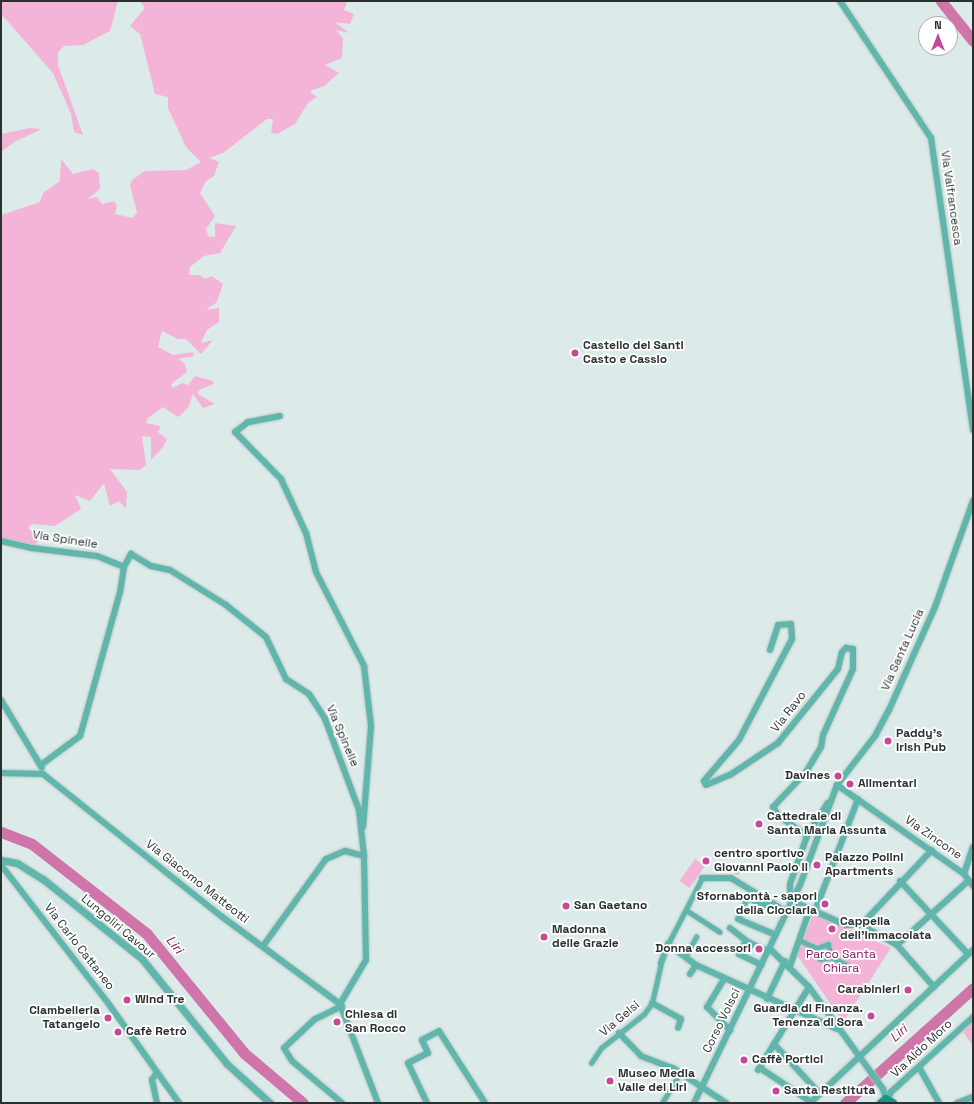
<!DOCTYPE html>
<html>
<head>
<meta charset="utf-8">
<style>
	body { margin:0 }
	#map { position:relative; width:974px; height:1104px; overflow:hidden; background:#dcebe9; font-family:"Space Grotesk",sans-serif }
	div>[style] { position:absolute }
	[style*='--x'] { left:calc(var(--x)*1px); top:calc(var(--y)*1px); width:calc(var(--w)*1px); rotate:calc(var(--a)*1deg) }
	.green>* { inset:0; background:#f4b4d7; transform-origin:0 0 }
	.river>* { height:11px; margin:-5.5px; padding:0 5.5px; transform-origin:5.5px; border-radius:5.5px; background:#cf75a9 }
	.pedestrian-tunnel>* { height:4.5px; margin-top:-2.25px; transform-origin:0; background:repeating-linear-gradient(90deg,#b8c6c4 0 4.5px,transparent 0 6.5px) }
	.roads { filter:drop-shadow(0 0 1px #b8c6c4) drop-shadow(0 0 1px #b8c6c4) }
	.pedestrian>* { height:4.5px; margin:-2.25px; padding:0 2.25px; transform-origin:2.25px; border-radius:2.25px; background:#60b6ac }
	.minor>* { height:6px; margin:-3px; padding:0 3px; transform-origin:3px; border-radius:3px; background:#60b6ac }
	.tertiary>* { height:7px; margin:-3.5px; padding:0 3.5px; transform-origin:3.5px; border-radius:3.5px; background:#60b6ac }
	.secondary>* { height:8px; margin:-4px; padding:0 4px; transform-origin:4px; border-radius:4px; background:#18978c }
	.dots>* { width:11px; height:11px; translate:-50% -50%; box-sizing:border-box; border:2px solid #fff; border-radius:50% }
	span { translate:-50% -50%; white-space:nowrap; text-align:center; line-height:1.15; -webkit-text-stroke:3.5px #fff; paint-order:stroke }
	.street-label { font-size:12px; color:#2a302f }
	.poi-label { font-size:12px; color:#2a302f; font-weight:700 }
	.left { translate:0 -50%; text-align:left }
	.right { translate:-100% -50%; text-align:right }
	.park-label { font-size:12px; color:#7d0e5a }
	.water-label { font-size:13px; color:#8e2268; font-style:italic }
	.frame { position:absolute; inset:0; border:2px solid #2a302f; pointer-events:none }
	.north { position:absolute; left:918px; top:16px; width:40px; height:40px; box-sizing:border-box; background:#fff; border:1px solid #aaacac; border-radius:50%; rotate:0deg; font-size:11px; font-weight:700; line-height:16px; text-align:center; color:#2a302f }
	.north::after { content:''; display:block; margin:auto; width:14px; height:18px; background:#c64897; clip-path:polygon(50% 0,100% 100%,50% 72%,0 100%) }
</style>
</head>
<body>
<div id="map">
	<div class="green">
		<i style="clip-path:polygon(1px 1px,118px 1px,110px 31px,83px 45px,64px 46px,58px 53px,58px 65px,83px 135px,74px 132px,71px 114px,53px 73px,1px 14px)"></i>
		<i style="clip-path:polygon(140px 1px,347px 1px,344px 10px,354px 14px,350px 24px,335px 22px,349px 33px,336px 30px,343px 38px,342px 58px,325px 65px,339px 73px,324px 86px,312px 90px,310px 92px,317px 97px,308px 103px,295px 124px,277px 134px,271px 133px,273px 119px,267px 119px,223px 153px,209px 158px,219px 162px,214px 176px,206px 181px,200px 193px,215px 216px,206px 229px,208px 236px,215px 237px,215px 223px,236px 226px,220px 253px,204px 256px,190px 267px,189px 275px,200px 275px,205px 279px,212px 276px,223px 284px,217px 302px,206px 310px,219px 308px,219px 322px,207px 330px,201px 343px,213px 340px,201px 354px,186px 339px,178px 339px,162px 331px,158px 347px,173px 355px,193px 352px,194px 356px,178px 359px,185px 364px,187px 372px,171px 384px,173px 388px,182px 383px,188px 385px,195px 376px,213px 381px,213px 384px,199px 390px,198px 394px,215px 404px,203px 408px,193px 394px,188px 408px,178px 417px,163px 407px,148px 418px,146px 423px,161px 426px,158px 432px,167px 439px,163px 447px,151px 460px,151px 437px,142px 436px,146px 465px,140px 470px,110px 469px,127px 492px,126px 509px,119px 501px,110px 506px,104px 483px,90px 501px,75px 495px,81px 509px,55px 526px,32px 524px,28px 528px,40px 538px,35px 545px,1px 538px,1px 215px,40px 202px,43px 193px,60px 181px,61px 159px,73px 174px,93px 169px,99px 173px,100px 189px,88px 199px,97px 197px,102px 204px,114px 201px,117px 206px,115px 214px,133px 218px,137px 212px,130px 186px,132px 180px,145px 171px,186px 170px,201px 162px,186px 147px,168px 108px,168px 97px,155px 94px,140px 34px,130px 26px,145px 8px)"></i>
		<i style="clip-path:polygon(30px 128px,42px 129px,14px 142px,1px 152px,1px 134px)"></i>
		<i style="left:695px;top:859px;width:12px;height:27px;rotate:35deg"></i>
		<i style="clip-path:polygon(817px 915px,891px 948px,843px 1022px,797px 955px,812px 917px)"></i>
		<i style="clip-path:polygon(973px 1022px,973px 1046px,963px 1032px)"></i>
	</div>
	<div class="river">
		<i style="--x:941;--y:1;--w:51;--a:51.3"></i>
		<i style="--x:1;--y:832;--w:33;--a:21"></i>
		<i style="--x:32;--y:844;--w:146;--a:38"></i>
		<i style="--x:147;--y:934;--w:154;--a:50.8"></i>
		<i style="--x:244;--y:1053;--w:77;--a:40.3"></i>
		<i style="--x:845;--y:1103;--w:172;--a:-41.9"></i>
	</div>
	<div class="pedestrian-tunnel">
		<i style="--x:732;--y:879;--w:17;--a:-57"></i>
	</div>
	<div class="roads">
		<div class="pedestrian">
			<i style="--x:686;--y:910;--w:40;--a:32.9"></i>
			<i style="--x:738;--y:919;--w:23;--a:-67"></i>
			<i style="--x:799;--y:940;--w:20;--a:24"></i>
			<i style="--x:817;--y:948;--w:12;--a:-20"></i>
			<i style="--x:828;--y:944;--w:14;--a:73"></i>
			<i style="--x:668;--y:944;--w:74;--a:-62.7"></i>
			<i style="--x:817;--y:948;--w:11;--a:75"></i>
			<i style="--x:820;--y:959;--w:12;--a:-9"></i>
			<i style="--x:832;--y:957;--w:24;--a:28"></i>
			<i style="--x:685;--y:957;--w:23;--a:-61"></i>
			<i style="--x:591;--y:1063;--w:18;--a:-56"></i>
			<i style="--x:601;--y:1048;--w:55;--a:-38.3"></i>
			<i style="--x:644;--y:1014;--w:14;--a:-54"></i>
			<i style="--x:652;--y:1003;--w:41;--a:-77.3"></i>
			<i style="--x:662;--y:1103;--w:35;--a:-59"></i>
		</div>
		<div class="minor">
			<i style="--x:840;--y:1;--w:164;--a:56.4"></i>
			<i style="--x:931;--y:138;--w:295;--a:81.8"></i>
			<i style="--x:280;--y:416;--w:33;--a:169"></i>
			<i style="--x:248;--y:422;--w:16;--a:142"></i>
			<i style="--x:235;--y:432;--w:66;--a:45.6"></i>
			<i style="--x:281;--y:479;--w:60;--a:65.2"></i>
			<i style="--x:306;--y:533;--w:40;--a:75.6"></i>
			<i style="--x:316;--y:572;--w:106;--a:62.9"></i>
			<i style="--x:364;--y:666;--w:60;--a:83.3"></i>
			<i style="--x:371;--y:726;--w:101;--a:94.5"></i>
			<i style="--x:1;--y:541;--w:32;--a:13"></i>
			<i style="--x:32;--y:548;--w:65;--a:7"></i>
			<i style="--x:97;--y:556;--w:29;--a:22"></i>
			<i style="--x:124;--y:567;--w:25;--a:99"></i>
			<i style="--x:120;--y:592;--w:149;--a:105.5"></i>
			<i style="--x:80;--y:736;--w:49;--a:143.4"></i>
			<i style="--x:124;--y:567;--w:15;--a:-62"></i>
			<i style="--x:131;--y:554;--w:23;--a:31"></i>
			<i style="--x:151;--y:566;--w:19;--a:12"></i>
			<i style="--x:170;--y:570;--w:66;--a:32"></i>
			<i style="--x:226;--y:605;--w:51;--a:38.7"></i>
			<i style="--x:266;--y:637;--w:47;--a:64.5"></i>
			<i style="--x:286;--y:679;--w:27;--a:33"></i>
			<i style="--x:309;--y:694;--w:30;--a:57"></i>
			<i style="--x:325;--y:719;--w:97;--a:69.5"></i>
			<i style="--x:359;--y:810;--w:46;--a:83.8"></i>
			<i style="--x:364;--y:856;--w:104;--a:88.9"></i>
			<i style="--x:366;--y:960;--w:51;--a:120.6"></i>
			<i style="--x:770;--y:650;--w:26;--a:-72"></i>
			<i style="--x:778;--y:625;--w:13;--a:-4"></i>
			<i style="--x:791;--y:624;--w:15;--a:86"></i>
			<i style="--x:792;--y:639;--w:114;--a:117.7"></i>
			<i style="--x:739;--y:740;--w:54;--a:130.5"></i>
			<i style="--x:704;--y:781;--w:4;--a:63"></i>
			<i style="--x:706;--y:785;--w:26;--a:-23"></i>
			<i style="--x:730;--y:775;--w:58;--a:-33.7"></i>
			<i style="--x:778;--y:743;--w:95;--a:-51"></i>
			<i style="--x:838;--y:669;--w:17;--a:-77"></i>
			<i style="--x:842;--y:652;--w:6;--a:-45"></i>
			<i style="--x:846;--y:648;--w:7;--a:8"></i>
			<i style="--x:853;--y:649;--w:20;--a:90"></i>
			<i style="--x:853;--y:669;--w:72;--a:114.4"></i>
			<i style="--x:823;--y:735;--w:12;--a:99"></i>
			<i style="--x:821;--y:747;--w:29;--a:121"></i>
			<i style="--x:806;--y:772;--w:48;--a:133.3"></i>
			<i style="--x:773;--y:807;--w:9;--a:58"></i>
			<i style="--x:778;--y:815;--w:36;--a:36"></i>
			<i style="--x:1;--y:700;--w:79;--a:58.9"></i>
			<i style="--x:1;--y:773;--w:42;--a:1.4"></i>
			<i style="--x:43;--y:774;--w:228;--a:38.6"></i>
			<i style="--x:221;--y:916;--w:148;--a:36.5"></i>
			<i style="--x:340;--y:1004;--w:106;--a:69"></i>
			<i style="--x:837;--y:785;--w:155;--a:35"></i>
			<i style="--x:964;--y:874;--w:15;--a:53"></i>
			<i style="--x:1;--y:865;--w:175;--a:52.2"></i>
			<i style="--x:108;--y:1003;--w:123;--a:54.6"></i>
			<i style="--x:964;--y:874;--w:28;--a:-72"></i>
			<i style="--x:702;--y:878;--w:29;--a:0"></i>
			<i style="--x:731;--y:878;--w:63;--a:31.4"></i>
			<i style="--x:900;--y:881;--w:100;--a:47"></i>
			<i style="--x:747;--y:898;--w:37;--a:20"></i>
			<i style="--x:790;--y:900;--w:61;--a:24.1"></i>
			<i style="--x:846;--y:925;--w:15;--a:0"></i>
			<i style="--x:861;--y:925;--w:41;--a:29.1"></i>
			<i style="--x:897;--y:945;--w:56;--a:48.6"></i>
			<i style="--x:790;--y:900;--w:16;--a:-90"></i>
			<i style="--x:790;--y:884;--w:51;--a:-70.5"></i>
			<i style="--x:807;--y:836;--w:39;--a:-58"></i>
			<i style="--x:815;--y:911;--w:120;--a:-69"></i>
			<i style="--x:738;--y:919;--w:41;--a:22.8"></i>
			<i style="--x:861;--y:925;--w:103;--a:-46.6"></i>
			<i style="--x:730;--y:928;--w:23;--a:38"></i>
			<i style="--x:748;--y:942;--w:23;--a:25"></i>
			<i style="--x:746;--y:941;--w:15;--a:118"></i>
			<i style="--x:739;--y:954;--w:25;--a:26"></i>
			<i style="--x:897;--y:945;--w:96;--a:-42"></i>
			<i style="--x:263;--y:946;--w:107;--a:-54.1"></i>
			<i style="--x:326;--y:859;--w:21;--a:-23"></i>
			<i style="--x:345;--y:851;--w:20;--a:15"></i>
			<i style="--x:770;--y:949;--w:54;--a:44.3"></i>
			<i style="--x:809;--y:987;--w:126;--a:54"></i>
			<i style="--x:883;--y:1089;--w:10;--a:73"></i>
			<i style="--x:661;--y:963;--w:20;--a:-70"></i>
			<i style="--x:668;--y:944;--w:35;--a:37"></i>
			<i style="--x:696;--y:965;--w:155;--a:24.4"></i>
			<i style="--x:790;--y:966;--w:60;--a:-70.7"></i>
			<i style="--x:690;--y:974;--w:11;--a:-56"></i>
			<i style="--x:724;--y:979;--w:33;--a:121"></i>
			<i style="--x:707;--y:1007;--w:33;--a:45"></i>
			<i style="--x:767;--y:999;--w:42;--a:-64.7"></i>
			<i style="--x:652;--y:1003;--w:33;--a:29"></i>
			<i style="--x:681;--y:1019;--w:9;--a:108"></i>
			<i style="--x:342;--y:1006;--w:30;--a:154"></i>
			<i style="--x:315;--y:1019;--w:42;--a:136.9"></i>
			<i style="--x:284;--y:1048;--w:15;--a:58"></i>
			<i style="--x:292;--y:1061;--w:65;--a:40"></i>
			<i style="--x:619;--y:1033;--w:32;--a:46"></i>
			<i style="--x:641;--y:1056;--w:34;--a:21"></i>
			<i style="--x:673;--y:1068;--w:64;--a:33.4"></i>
			<i style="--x:774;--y:1044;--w:68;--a:47.4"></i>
			<i style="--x:919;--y:1067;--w:41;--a:60.9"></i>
			<i style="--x:760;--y:1068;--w:61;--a:33.7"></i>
			<i style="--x:758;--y:1070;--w:97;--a:-58.4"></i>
			<i style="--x:888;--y:1099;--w:8;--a:-67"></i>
			<i style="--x:891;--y:1092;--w:111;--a:-42.4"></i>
			<i style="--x:157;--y:1103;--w:24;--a:-102"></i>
			<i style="--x:152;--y:1080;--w:9;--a:-58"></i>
			<i style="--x:427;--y:1103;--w:44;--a:-115.4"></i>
			<i style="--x:408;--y:1063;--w:22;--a:-27"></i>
			<i style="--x:428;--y:1053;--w:14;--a:-115"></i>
			<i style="--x:422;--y:1040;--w:19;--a:-28"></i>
			<i style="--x:439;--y:1031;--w:85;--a:57.4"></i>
			<i style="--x:694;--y:1103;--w:242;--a:-64.1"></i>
			<i style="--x:800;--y:885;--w:107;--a:-69.7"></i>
			<i style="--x:837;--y:785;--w:62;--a:-52.2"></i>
			<i style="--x:875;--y:736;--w:30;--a:-62"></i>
			<i style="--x:889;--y:710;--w:113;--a:-65.9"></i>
			<i style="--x:935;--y:607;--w:113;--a:-70.3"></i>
			<i style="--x:810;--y:1103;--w:224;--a:-43.2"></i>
			<i style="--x:957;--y:1103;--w:17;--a:-21"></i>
		</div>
		<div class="tertiary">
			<i style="--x:1;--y:860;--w:16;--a:11"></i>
			<i style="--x:17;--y:863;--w:31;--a:32"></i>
			<i style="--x:43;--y:879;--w:127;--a:38.9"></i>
			<i style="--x:142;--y:959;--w:135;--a:51"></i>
			<i style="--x:227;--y:1064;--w:58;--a:42.2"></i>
		</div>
		<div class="secondary">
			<i style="--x:881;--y:1103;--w:6;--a:-39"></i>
			<i style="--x:886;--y:1099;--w:8;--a:30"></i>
		</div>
	</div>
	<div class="dots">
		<i style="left:575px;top:353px;background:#c64897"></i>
		<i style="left:888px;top:741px;background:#c64897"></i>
		<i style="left:838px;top:776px;background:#c64897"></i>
		<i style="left:850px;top:784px;background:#c64897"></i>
		<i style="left:759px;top:824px;background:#c64897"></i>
		<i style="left:706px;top:861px;background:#c64897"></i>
		<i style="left:817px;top:865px;background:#c64897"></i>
		<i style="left:825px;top:904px;background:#c64897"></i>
		<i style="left:566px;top:906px;background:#c64897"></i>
		<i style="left:832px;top:929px;background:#c64897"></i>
		<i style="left:544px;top:937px;background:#c64897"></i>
		<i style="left:759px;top:949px;background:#c64897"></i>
		<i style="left:908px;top:990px;background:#c64897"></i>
		<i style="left:127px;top:1000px;background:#c64897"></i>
		<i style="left:871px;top:1016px;background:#c64897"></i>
		<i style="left:108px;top:1018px;background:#c64897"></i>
		<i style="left:337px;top:1022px;background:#c64897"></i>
		<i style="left:118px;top:1032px;background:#c64897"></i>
		<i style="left:744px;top:1060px;background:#c64897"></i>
		<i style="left:610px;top:1081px;background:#c64897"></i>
		<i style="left:776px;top:1091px;background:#c64897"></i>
	</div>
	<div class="street-label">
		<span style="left:951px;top:198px;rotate:82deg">Via Valfrancesca</span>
		<span style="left:65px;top:540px;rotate:9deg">Via Spinelle</span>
		<span style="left:903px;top:650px;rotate:-66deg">Via Santa Lucia</span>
		<span style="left:789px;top:712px;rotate:-52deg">Via Ravo</span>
		<span style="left:342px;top:736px;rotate:67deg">Via Spinelle</span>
		<span style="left:933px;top:838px;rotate:35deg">Via Zincone</span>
		<span style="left:197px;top:882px;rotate:38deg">Via Giacomo Matteotti</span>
		<span style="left:118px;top:927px;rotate:40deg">Lungoliri Cavour</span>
		<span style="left:79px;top:947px;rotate:52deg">Via Carlo Cattaneo</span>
		<span style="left:620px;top:1019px;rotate:-40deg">Via Gelsi</span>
		<span style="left:722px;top:1021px;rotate:-64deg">Corso Volsci</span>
		<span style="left:922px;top:1049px;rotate:-43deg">Via Aldo Moro</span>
	</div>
	<div class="poi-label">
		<span class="left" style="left:583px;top:353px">Castello dei Santi<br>Casto e Cassio</span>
		<span class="left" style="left:896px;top:741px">Paddy's<br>Irish Pub</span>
		<span class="right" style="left:830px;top:776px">Davines</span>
		<span class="left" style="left:858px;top:784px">Alimentari</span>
		<span class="left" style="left:767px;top:824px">Cattedrale di<br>Santa Maria Assunta</span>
		<span class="left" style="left:714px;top:861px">centro sportivo<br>Giovanni Paolo Ii</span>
		<span class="left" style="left:825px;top:865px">Palazzo Polini<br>Apartments</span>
		<span class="right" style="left:817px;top:904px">Sfornabontà - sapori<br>della Ciociaria</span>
		<span class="left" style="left:574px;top:906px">San Gaetano</span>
		<span class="left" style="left:840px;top:929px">Cappella<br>dell'Immacolata</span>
		<span class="left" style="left:552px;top:937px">Madonna<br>delle Grazie</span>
		<span class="right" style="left:751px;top:949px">Donna accessori</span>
		<span class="right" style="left:900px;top:990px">Carabinieri</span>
		<span class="left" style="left:135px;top:1000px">Wind Tre</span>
		<span class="right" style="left:863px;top:1016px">Guardia di Finanza.<br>Tenenza di Sora</span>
		<span class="right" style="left:100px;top:1018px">Ciambelleria<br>Tatangelo</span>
		<span class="left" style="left:345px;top:1022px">Chiesa di<br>San Rocco</span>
		<span class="left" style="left:126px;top:1032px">Cafè Retrò</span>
		<span class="left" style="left:752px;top:1060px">Caffè Portici</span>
		<span class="left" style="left:618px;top:1081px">Museo Media<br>Valle del Liri</span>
		<span class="left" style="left:784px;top:1091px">Santa Restituta</span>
	</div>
	<div class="park-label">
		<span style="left:841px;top:962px">Parco Santa<br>Chiara</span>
	</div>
	<div class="water-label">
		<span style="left:174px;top:945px;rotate:51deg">Liri</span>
		<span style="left:899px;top:1034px;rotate:-43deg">Liri</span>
	</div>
	<div class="frame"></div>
	<div class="north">N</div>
</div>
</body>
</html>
